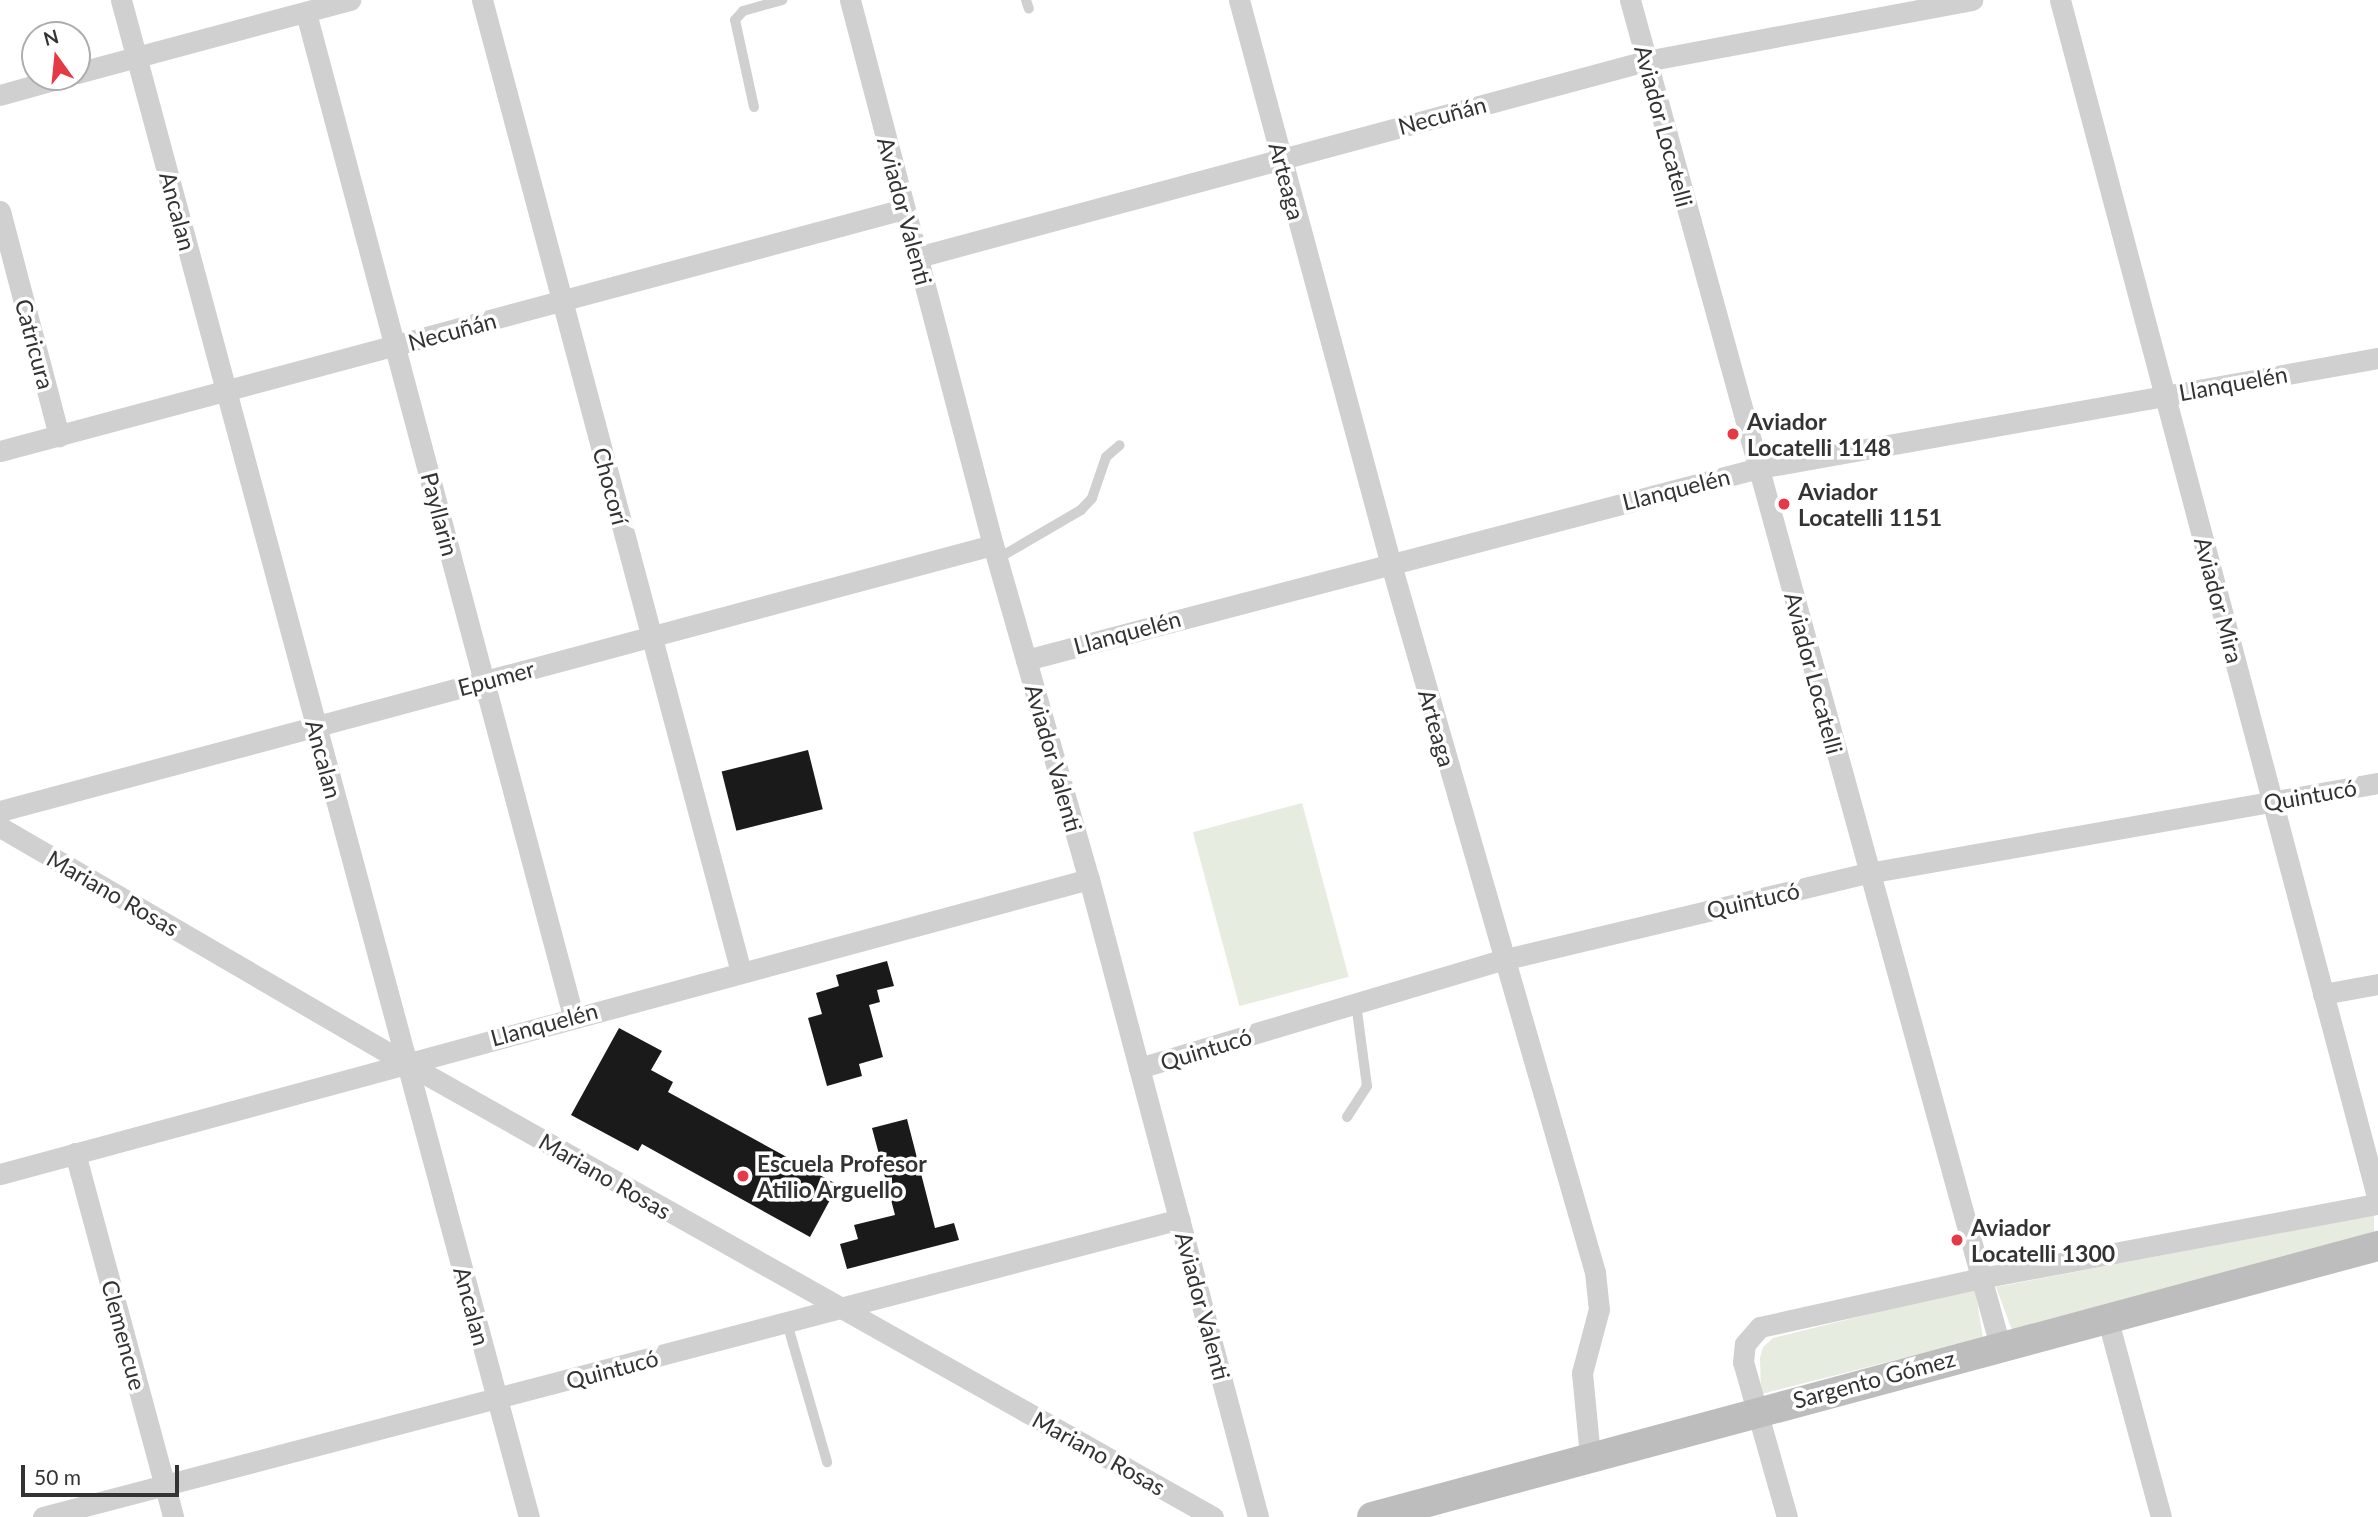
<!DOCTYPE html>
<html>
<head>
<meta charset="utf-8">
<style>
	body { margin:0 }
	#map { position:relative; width:2378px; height:1517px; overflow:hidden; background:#fff; font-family:Lato,sans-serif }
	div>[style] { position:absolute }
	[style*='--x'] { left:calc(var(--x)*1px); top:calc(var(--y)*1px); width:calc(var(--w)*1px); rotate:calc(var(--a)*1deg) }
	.green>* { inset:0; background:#e6ecdf; transform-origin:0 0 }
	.building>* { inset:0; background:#1a1a1a; transform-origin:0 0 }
	.lane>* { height:10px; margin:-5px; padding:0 5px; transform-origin:5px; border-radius:5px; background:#d0d0d0 }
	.street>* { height:21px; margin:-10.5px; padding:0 10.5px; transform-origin:10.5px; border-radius:10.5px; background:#d0d0d0 }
	.secondary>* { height:30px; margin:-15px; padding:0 15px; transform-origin:15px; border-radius:15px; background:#bdbdbd }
	.dots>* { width:19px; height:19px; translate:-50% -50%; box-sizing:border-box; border:4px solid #fff; border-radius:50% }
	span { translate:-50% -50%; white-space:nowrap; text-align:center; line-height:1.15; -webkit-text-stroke:7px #fff; paint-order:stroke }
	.street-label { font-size:23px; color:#333 }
	.poi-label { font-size:23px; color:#333; font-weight:700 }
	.left { translate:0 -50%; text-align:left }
	.north { position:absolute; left:21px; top:21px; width:70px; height:70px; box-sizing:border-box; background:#fff; border:2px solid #adadad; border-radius:50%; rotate:345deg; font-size:19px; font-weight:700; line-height:28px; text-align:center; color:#333 }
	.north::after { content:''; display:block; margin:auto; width:24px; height:32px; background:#e63946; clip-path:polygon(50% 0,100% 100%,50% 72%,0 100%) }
	.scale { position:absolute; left:21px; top:1465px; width:158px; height:32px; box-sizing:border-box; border:4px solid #333; border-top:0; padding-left:9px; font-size:21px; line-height:24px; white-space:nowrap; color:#333; -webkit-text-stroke:5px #fff; paint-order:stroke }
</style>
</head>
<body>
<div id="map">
	<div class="green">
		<i style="left:1302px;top:803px;width:180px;height:113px;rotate:75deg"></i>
		<i style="clip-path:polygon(2374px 1215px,2374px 1238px,2013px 1333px,1996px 1287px)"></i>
		<i style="clip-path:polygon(1975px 1288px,1983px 1338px,1761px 1394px,1760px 1358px,1763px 1347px,1773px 1338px)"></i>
	</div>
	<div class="building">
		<i style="left:808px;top:750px;width:61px;height:89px;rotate:76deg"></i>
		<i style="clip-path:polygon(887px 961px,894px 986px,877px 990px,880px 1002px,869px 1005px,883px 1057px,859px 1064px,862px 1076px,827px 1086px,808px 1018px,822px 1014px,816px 993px,839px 986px,836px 975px)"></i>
		<i style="clip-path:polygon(619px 1028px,662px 1051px,651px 1070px,673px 1082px,668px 1092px,838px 1185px,810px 1237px,642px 1144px,638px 1151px,571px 1115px)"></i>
		<i style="clip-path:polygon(907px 1119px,935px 1228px,954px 1223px,959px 1240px,847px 1269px,840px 1244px,858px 1239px,854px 1225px,895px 1215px,872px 1128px)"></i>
	</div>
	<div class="lane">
		<i style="--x:1026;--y:0;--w:9;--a:72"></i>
		<i style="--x:754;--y:107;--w:89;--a:-102.3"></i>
		<i style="--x:735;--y:20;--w:12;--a:-48"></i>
		<i style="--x:743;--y:11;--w:41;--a:-15.8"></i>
		<i style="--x:997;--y:559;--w:97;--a:-30.3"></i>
		<i style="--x:1081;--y:510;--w:16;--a:-47"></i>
		<i style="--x:1092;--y:498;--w:43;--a:-71.1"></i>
		<i style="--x:1106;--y:457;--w:18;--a:-41"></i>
		<i style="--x:1347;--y:1117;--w:37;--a:-57"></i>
		<i style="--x:1367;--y:1086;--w:83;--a:-97.6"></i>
		<i style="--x:787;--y:1323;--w:145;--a:73.9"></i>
	</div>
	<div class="street">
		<i style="--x:121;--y:0;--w:1571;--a:74.95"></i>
		<i style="--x:482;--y:0;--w:1006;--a:75.08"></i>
		<i style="--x:850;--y:0;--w:563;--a:75.3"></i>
		<i style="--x:993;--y:545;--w:348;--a:74"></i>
		<i style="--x:1089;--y:879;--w:660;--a:75.16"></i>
		<i style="--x:1239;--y:0;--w:581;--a:74.94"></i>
		<i style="--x:1390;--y:561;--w:740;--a:73.92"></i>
		<i style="--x:1595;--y:1272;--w:37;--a:84"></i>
		<i style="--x:1599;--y:1309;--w:66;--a:104.9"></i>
		<i style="--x:1582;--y:1373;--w:83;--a:84.5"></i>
		<i style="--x:1630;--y:0;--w:1396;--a:74.63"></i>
		<i style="--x:2060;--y:0;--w:1241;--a:75.16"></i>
		<i style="--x:306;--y:13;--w:1038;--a:75.09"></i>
		<i style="--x:77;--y:73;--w:283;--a:-15"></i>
		<i style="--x:0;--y:95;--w:66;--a:-15.7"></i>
		<i style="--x:0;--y:211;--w:233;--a:75.3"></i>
		<i style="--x:918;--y:257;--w:754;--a:-15.07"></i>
		<i style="--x:1646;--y:61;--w:332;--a:-10.6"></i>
		<i style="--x:0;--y:451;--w:936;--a:-14.99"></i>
		<i style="--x:1026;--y:660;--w:758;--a:-14.68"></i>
		<i style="--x:1759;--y:468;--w:629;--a:-10.08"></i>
		<i style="--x:0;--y:811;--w:1028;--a:-15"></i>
		<i style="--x:0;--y:827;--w:467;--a:30.2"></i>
		<i style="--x:404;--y:1062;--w:928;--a:29.35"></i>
		<i style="--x:2323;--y:994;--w:56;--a:-10.3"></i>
		<i style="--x:1139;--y:1068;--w:379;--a:-16.6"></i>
		<i style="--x:1502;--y:960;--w:376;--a:-13.4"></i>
		<i style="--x:1868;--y:873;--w:518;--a:-10.01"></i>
		<i style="--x:75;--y:1153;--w:377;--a:74.9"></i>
		<i style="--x:0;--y:1174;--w:1128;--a:-15.16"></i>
		<i style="--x:2107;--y:1317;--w:207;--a:74.9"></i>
		<i style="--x:43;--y:1517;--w:1175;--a:-14.69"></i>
		<i style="--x:1787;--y:1517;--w:161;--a:-105.8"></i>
		<i style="--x:1743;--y:1362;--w:18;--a:-84"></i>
		<i style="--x:1745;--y:1344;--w:23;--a:-49"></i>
		<i style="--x:1760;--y:1327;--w:226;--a:-12.5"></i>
		<i style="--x:1981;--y:1278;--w:404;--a:-10.6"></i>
	</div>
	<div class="secondary">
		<i style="--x:1372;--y:1517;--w:1042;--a:-15.08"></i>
	</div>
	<div class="dots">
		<i style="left:1733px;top:434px;background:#e63946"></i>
		<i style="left:1784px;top:504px;background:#e63946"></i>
		<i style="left:743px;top:1176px;background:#e63946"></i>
		<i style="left:1957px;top:1240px;background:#e63946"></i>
	</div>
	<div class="street-label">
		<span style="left:1442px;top:115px;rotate:-15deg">Necuñán</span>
		<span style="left:1664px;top:126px;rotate:75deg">Aviador Locatelli</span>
		<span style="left:1287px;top:181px;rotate:75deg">Arteaga</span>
		<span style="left:178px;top:211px;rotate:75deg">Ancalan</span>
		<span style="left:905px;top:211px;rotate:75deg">Aviador Valenti</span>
		<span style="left:452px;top:331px;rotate:-15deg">Necuñán</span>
		<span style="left:35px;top:344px;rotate:75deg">Catricura</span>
		<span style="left:2233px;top:383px;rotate:-10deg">Llanquelén</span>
		<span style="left:611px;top:486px;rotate:75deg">Chocorí</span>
		<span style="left:1676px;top:489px;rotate:-14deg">Llanquelén</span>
		<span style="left:440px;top:514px;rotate:75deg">Payllarin</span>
		<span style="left:2219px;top:600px;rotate:75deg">Aviador Mira</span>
		<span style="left:1127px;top:632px;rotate:-15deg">Llanquelén</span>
		<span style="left:1814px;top:673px;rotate:75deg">Aviador Locatelli</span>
		<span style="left:496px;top:678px;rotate:-15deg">Epumer</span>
		<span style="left:1437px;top:728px;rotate:74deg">Arteaga</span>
		<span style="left:1054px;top:758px;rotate:74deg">Aviador Valenti</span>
		<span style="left:324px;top:759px;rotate:75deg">Ancalan</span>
		<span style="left:2310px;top:795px;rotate:-10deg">Quintucó</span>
		<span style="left:113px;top:893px;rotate:30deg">Mariano Rosas</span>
		<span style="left:1753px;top:900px;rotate:-13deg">Quintucó</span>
		<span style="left:544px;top:1024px;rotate:-15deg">Llanquelén</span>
		<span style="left:1206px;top:1049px;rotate:-17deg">Quintucó</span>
		<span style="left:605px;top:1176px;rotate:30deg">Mariano Rosas</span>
		<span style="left:472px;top:1306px;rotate:75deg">Ancalan</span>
		<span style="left:1203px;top:1306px;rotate:75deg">Aviador Valenti</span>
		<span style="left:124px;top:1335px;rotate:75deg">Clemencue</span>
		<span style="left:612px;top:1369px;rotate:-15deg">Quintucó</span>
		<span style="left:1874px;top:1379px;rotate:-15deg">Sargento Gómez</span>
		<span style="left:1099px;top:1453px;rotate:29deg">Mariano Rosas</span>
	</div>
	<div class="poi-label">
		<span class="left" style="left:1747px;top:434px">Aviador<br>Locatelli 1148</span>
		<span class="left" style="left:1798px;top:504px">Aviador<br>Locatelli 1151</span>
		<span class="left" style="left:757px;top:1176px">Escuela Profesor<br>Atilio Arguello</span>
		<span class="left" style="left:1971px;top:1240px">Aviador<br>Locatelli 1300</span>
	</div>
	<div class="north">N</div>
	<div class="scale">50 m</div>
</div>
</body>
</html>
